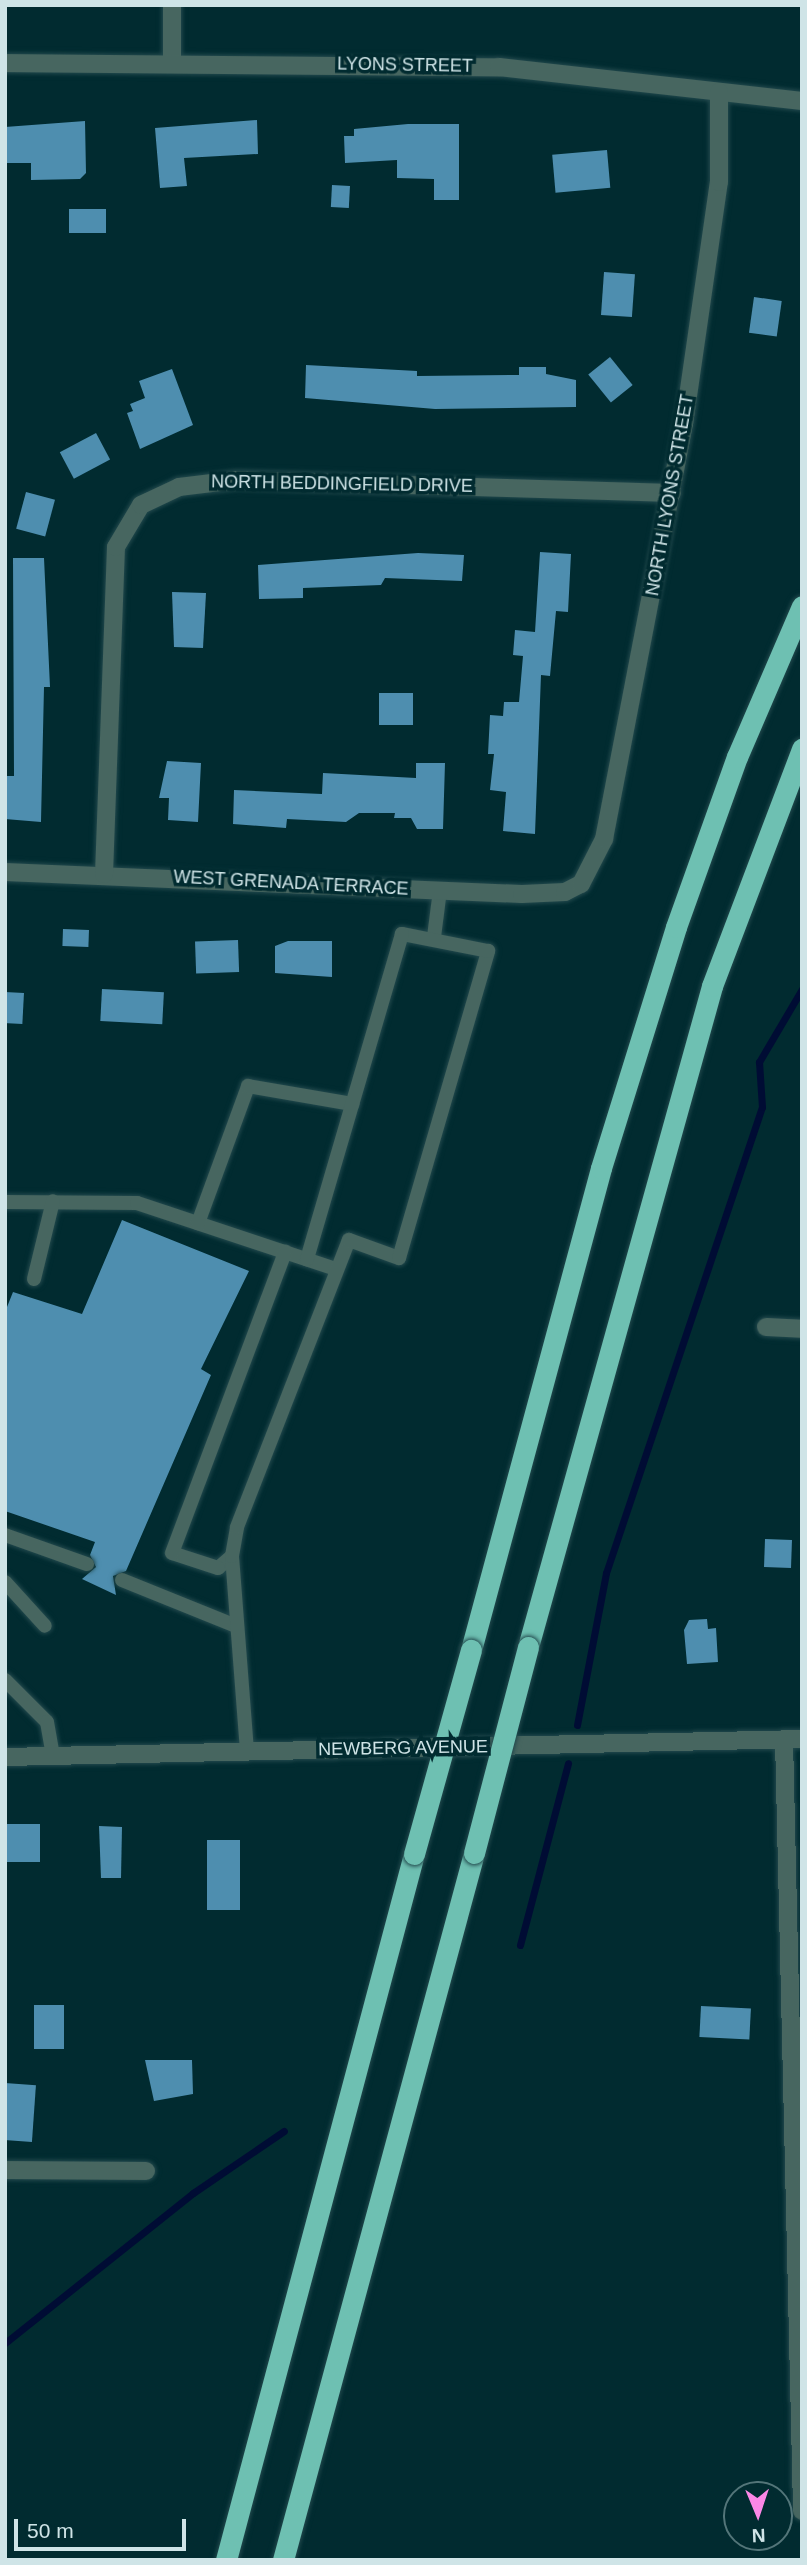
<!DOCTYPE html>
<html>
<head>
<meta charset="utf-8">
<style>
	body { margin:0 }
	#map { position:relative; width:807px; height:2565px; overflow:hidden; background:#012b30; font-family:Helvetica,sans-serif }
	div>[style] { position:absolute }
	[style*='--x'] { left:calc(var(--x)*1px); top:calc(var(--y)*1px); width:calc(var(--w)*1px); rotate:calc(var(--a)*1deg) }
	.stream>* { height:7px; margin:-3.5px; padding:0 3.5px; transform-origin:3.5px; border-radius:3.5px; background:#000c34 }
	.building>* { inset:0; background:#4e8eaf; transform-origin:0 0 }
	.roads { filter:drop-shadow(0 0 2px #22494d) drop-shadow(0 0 2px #22494d) }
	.service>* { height:14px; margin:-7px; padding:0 7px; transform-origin:7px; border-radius:7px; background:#476660 }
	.minor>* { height:18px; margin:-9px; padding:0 9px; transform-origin:9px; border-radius:9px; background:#476660 }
	.tertiary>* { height:18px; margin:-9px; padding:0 9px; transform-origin:9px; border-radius:9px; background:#476660 }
	.motorway>* { height:21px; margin:-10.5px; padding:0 10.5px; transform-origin:10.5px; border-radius:10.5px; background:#6ec0b2 }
	.bridges { filter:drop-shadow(0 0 2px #22494d) drop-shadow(0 0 2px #22494d) }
	.motorway-bridge>* { height:21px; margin:-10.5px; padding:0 10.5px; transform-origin:10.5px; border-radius:10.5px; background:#6ec0b2 }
	span { translate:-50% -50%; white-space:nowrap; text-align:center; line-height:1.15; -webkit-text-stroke:7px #012b30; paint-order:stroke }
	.street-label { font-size:18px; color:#cfe4e7 }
	.frame { position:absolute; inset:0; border:7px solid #cfe4e7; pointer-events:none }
	.north { position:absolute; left:723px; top:2481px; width:70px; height:70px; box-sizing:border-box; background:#012b30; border:2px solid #537579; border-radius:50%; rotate:178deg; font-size:19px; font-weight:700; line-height:28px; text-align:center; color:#cfe4e7 }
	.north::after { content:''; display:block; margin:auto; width:24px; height:32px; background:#fb87e6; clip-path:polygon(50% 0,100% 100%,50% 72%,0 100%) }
	.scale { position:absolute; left:14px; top:2519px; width:172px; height:32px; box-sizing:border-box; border:4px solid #cfe4e7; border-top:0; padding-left:9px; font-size:21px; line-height:24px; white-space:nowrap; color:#cfe4e7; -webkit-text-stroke:5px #012b30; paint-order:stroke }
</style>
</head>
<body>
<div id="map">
	<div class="stream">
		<i style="--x:577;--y:1725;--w:155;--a:-79.2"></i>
		<i style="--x:606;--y:1573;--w:491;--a:-71.5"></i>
		<i style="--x:762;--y:1107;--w:45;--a:-93.8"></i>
		<i style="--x:759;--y:1062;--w:85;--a:-59.5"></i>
		<i style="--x:520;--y:1945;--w:188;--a:-75.2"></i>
		<i style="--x:5;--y:2343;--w:241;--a:-38.6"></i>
		<i style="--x:193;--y:2193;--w:110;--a:-34.3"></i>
	</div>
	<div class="building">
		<i style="clip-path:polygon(257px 120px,258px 154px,184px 158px,187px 186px,160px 188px,155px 128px)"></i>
		<i style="clip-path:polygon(85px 121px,86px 173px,80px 179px,31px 180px,31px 163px,5px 163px,5px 127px)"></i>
		<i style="clip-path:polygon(408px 124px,459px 124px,459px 200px,434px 200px,434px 179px,397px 178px,397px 160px,345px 163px,344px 136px,354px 136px,354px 129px)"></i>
		<i style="left:607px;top:150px;width:38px;height:55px;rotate:85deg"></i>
		<i style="left:332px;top:185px;width:18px;height:22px;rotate:3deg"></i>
		<i style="left:69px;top:209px;width:37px;height:24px"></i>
		<i style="left:604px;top:272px;width:31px;height:43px;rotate:4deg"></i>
		<i style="left:754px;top:297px;width:28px;height:36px;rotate:8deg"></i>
		<i style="left:610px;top:357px;width:36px;height:28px;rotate:51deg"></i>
		<i style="clip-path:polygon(306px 365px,417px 371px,417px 376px,519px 375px,519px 367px,546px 367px,546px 374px,576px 380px,576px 407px,435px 409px,305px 398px)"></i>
		<i style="clip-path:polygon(172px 369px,193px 425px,140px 449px,127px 413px,133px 411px,130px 404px,145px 398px,139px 381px)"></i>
		<i style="left:96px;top:433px;width:30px;height:41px;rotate:62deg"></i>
		<i style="left:26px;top:492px;width:30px;height:38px;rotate:15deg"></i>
		<i style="clip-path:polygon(540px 552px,571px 554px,568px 612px,556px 611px,550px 676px,541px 675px,535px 834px,503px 831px,506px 792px,490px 790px,494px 754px,488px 754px,490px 715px,503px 716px,504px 702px,519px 702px,523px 656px,513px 655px,515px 630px,535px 632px)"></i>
		<i style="clip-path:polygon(418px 553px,464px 555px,462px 581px,385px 578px,381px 585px,303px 588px,303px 598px,259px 599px,258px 565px)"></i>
		<i style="clip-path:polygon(13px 558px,44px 558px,50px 687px,44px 687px,41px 822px,5px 819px,5px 776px,14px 776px)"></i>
		<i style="clip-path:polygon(172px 592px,206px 593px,203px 648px,174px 647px)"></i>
		<i style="left:379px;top:693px;width:34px;height:32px"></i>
		<i style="clip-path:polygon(167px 761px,201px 763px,198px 822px,168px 820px,169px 798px,159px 798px)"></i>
		<i style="clip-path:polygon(416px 763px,445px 763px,443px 829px,417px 829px,411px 818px,394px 818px,395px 813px,359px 813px,346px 822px,287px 819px,286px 828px,233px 824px,234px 790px,322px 794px,323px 773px,416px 778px)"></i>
		<i style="left:63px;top:929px;width:26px;height:17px;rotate:2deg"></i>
		<i style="left:238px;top:940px;width:32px;height:43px;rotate:88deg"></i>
		<i style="clip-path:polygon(288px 941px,332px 941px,332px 977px,275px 973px,275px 946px)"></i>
		<i style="left:102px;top:989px;width:62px;height:32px;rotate:3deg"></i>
		<i style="left:5px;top:992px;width:19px;height:31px;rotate:3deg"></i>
		<i style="clip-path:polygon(122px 1220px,249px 1271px,201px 1369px,211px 1375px,126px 1571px,113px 1576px,116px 1595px,82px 1579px,96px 1567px,90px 1555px,95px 1542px,5px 1511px,5px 1312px,13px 1292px,82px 1314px)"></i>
		<i style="left:765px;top:1539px;width:27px;height:28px;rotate:2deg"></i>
		<i style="clip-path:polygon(707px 1619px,708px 1629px,716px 1628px,718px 1662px,687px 1664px,684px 1630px,689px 1620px)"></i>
		<i style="left:5px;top:1824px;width:35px;height:38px"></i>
		<i style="clip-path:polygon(99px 1826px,122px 1827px,121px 1878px,101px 1878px)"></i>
		<i style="left:207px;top:1840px;width:33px;height:70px"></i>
		<i style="left:34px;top:2005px;width:30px;height:44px"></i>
		<i style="left:701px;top:2006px;width:50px;height:31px;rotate:3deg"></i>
		<i style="clip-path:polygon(145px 2060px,192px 2060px,193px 2094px,154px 2101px)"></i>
		<i style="left:5px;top:2083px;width:31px;height:57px;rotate:4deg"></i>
	</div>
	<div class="roads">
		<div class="service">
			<i style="--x:434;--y:937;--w:47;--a:-82.7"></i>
			<i style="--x:5;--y:1202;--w:132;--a:0.4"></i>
			<i style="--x:137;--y:1203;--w:209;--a:18.4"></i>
			<i style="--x:198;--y:1223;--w:146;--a:-69.9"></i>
			<i style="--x:248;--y:1086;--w:106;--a:9.8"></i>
			<i style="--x:34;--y:1279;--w:80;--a:-76.3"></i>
			<i style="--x:5;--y:1535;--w:87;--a:19.5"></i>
			<i style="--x:232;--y:1556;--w:18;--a:139"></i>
			<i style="--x:218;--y:1568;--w:48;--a:-161.9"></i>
			<i style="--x:172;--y:1553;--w:322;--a:-69.4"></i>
			<i style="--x:122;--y:1580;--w:123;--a:22"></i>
			<i style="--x:5;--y:1582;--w:59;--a:47.7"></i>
			<i style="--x:5;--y:1680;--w:59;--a:45"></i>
			<i style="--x:47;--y:1722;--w:35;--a:80"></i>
			<i style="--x:247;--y:1751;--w:196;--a:-94.4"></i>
			<i style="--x:232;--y:1556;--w:29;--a:-80"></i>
			<i style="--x:237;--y:1527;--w:308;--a:-68.7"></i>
			<i style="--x:349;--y:1240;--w:53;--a:19.8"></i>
			<i style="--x:399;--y:1258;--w:320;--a:-73.8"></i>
			<i style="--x:488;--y:951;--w:88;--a:-168.8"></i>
			<i style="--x:402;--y:934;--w:339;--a:106.3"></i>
		</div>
		<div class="minor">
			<i style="--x:172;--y:5;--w:58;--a:90"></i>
			<i style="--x:5;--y:63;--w:494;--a:0.5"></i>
			<i style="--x:499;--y:67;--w:305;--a:6.4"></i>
			<i style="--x:5;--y:872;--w:517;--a:2.44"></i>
			<i style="--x:522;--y:894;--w:43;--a:-2.7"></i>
			<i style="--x:565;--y:892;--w:18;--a:-27"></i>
			<i style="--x:581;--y:884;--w:51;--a:-62.9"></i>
			<i style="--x:604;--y:839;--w:423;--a:-79.1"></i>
			<i style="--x:684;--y:424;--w:245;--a:-81.8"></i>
			<i style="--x:719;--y:182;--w:90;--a:-90"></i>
			<i style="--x:104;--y:874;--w:327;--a:-87.9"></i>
			<i style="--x:116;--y:547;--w:49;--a:-59.2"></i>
			<i style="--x:141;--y:505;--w:42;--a:-25.3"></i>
			<i style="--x:179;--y:487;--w:58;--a:-6.9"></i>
			<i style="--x:237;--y:480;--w:435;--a:1.7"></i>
			<i style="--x:766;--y:1327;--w:36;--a:3"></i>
			<i style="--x:784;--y:1739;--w:772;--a:88.66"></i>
			<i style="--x:5;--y:2170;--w:141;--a:0.4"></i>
		</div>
		<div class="tertiary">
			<i style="--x:5;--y:1757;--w:797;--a:-1.29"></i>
		</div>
		<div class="motorway">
			<i style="--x:528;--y:1647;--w:686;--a:-74.44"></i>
			<i style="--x:712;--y:986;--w:254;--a:-69.2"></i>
			<i style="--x:471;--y:1650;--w:499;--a:-74.9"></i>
			<i style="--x:601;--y:1168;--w:252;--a:-72.7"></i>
			<i style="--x:676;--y:927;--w:181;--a:-70.3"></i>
			<i style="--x:737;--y:757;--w:164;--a:-66.7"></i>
			<i style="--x:226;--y:2560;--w:731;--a:-75.09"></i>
			<i style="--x:283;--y:2560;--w:732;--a:-74.88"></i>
		</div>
	</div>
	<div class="bridges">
		<div class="motorway-bridge">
			<i style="--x:474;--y:1853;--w:213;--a:-75.3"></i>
			<i style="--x:414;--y:1854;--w:212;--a:-74.4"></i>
		</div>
	</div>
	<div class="street-label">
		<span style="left:405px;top:65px;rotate:1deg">LYONS STREET</span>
		<span style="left:342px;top:484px;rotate:1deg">NORTH BEDDINGFIELD DRIVE</span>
		<span style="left:670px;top:495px;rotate:-80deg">NORTH LYONS STREET</span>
		<span style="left:291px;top:883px;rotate:3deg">WEST GRENADA TERRACE</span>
		<span style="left:403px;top:1748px;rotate:-1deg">NEWBERG AVENUE</span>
	</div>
	<div class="frame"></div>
	<div class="north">N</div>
	<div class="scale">50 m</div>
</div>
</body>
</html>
